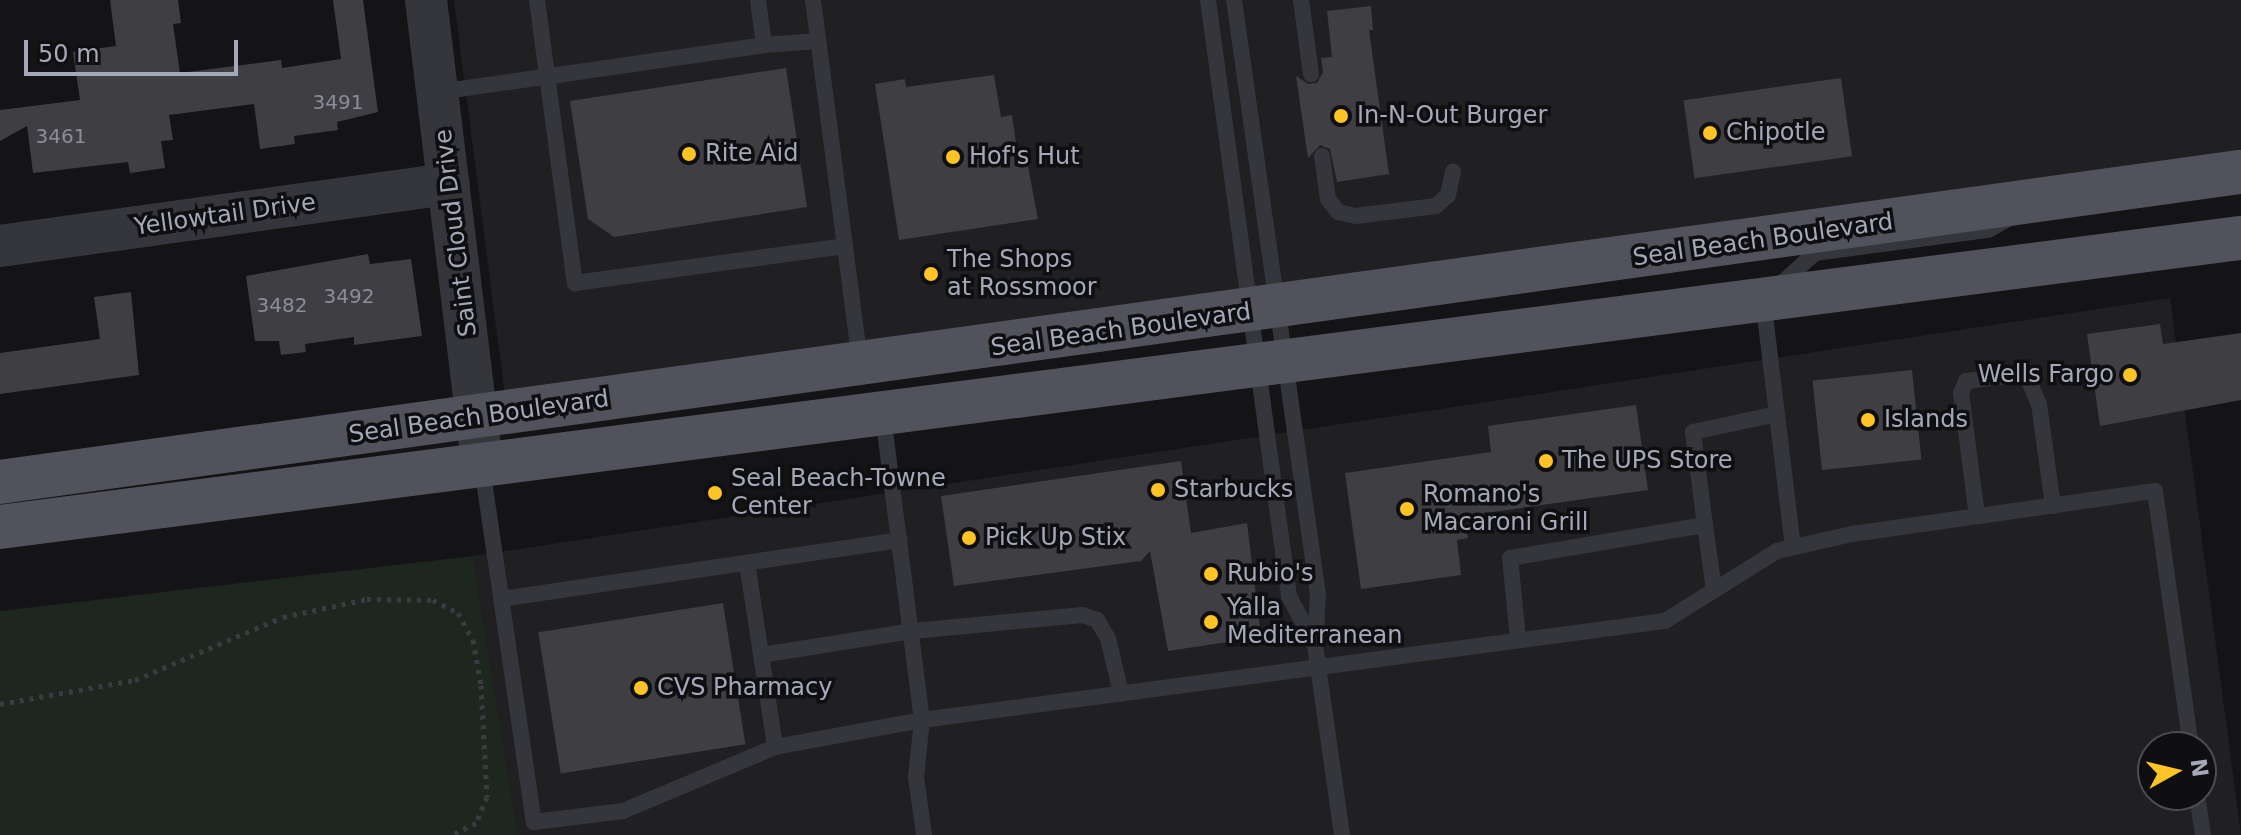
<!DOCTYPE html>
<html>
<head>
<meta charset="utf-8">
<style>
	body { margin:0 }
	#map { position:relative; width:2241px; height:835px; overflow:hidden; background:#141416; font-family:"DejaVu Sans",sans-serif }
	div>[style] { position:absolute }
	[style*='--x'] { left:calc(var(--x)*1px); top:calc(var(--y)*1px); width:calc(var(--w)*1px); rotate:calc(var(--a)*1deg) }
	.built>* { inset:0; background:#202023 }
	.green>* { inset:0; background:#1e2620 }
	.building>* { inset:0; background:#3e3e43; transform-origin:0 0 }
	.path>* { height:5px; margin-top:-2.5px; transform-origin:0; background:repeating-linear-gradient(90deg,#3b3c43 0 4px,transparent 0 10px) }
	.service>* { height:16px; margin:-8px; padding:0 8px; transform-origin:8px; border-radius:8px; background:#35363b }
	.tertiary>* { height:42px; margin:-21px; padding:0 21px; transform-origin:21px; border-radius:21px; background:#35363b }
	.primary>* { height:44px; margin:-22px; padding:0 22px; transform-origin:22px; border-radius:22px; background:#51525b }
	.dots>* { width:22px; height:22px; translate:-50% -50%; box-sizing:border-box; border:4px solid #0f0f11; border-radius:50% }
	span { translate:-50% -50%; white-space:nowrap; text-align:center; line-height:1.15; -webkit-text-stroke:7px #0f0f11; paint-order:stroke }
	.number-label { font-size:20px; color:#8b8e9a }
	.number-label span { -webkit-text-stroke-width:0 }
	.poi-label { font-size:24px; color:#a5a9b7 }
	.left { translate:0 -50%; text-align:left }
	.right { translate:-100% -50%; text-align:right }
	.street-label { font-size:24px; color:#a5a9b7 }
	.north { position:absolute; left:2137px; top:731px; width:80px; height:80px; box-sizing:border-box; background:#0f0f11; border:2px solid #4b4d53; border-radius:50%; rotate:82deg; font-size:22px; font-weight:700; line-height:32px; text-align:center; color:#a5a9b7 }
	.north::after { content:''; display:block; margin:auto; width:28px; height:36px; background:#fec324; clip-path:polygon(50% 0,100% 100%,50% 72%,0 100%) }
	.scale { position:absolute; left:24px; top:40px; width:214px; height:36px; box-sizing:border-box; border:4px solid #a5a9b7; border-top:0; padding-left:10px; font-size:24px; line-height:28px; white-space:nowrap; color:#a5a9b7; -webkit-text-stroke:6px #0f0f11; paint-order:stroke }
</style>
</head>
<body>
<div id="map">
	<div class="built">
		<i style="clip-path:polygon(454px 0,2241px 0,2241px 151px,505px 396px)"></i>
		<i style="clip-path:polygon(evenodd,2170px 298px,2241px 835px,518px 835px,473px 556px,2170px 298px,2153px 747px,2201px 747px,2201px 795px,2153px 795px,2153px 747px)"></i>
	</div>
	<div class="green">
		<i style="clip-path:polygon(473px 556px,518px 835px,0 835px,0 611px)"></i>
	</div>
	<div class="building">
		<i style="clip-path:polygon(110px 0,178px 0,181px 23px,173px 24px,180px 73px,281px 60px,282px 68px,341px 59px,333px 0,363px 0,378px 112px,337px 122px,338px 130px,294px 136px,295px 144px,260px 149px,254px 104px,169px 115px,173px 140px,161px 141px,165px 168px,130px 173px,128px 162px,33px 173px,27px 126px,0 141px,0 110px,80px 100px,73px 52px,116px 46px)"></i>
		<i style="clip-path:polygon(1371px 6px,1373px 30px,1369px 30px,1389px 174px,1337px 182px,1330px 149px,1320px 145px,1308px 158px,1296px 76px,1308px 84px,1317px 83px,1323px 72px,1321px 58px,1332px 57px,1327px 11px)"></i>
		<i style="clip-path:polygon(786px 68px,807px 207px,614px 237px,588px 219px,570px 101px)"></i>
		<i style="clip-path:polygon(994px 75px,1001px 117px,1012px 115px,1018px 157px,1026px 156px,1038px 219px,899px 240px,875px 84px,905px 79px,906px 87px)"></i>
		<i style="left:1841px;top:78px;width:79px;height:159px;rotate:82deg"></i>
		<i style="clip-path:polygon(368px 254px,370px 264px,411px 259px,422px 336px,354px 345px,354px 337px,305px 344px,306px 352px,281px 355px,279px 341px,255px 341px,246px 276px)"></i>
		<i style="clip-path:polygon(131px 292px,139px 375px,0 394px,0 353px,100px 339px,94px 297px)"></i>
		<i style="clip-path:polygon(2160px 324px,2163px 344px,2241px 333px,2241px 400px,2100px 426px,2087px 334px)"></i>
		<i style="left:1912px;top:370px;width:90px;height:100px;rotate:84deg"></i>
		<i style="clip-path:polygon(1636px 405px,1648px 490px,1465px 516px,1468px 538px,1457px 540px,1461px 575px,1361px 589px,1345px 473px,1491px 452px,1488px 426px)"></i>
		<i style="clip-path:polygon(1181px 461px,1191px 533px,1247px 523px,1261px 637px,1168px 651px,1150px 551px,1141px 561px,954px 586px,941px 496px)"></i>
		<i style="left:723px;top:603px;width:143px;height:187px;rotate:81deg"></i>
	</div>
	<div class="path">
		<i style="--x:0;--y:704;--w:137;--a:-10.1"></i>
		<i style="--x:135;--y:680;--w:161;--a:-23.1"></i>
		<i style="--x:283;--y:617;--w:86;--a:-12.1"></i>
		<i style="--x:367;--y:599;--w:66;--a:0.9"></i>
		<i style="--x:433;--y:600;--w:28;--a:27"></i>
		<i style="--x:458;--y:613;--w:31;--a:61"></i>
		<i style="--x:473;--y:640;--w:46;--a:79.9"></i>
		<i style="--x:481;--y:685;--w:112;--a:86.9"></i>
		<i style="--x:487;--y:797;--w:28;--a:113"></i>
		<i style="--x:476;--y:823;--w:28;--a:154"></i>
	</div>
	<div class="service">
		<i style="--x:537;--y:0;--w:286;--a:82.4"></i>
		<i style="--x:575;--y:283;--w:272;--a:-7.8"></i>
		<i style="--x:813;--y:0;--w:363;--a:82.6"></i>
		<i style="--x:1208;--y:0;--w:601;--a:82.26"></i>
		<i style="--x:1289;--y:596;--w:54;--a:62.5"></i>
		<i style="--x:1234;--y:0;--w:601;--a:81.96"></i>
		<i style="--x:1318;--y:595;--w:50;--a:93.4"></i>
		<i style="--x:1315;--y:645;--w:192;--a:81.9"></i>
		<i style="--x:1301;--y:0;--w:75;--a:82.3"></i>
		<i style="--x:764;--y:45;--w:54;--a:-4.2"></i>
		<i style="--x:439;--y:92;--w:328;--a:-8.2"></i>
		<i style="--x:764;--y:45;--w:45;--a:-97.6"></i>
		<i style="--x:1322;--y:156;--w:43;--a:82.1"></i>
		<i style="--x:1328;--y:199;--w:16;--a:52"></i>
		<i style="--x:1338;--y:212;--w:17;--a:13"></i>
		<i style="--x:1355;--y:216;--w:82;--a:-7"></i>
		<i style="--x:1436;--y:206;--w:16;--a:-43"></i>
		<i style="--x:1448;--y:195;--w:24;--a:-78"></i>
		<i style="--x:883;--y:416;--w:306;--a:82.7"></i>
		<i style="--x:922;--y:720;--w:57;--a:96"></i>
		<i style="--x:916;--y:777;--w:59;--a:82.1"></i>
		<i style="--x:482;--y:467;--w:359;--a:81.7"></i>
		<i style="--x:534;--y:822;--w:90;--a:-7"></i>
		<i style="--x:623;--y:811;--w:165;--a:-22.8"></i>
		<i style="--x:775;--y:747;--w:149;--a:-10.4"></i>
		<i style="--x:922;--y:720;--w:750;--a:-7.59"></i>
		<i style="--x:1665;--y:621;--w:132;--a:-32"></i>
		<i style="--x:1777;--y:551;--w:77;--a:-12.8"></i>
		<i style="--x:1852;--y:534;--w:306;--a:-8.1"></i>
		<i style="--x:2155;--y:491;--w:259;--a:82"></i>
		<i style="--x:1977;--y:516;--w:124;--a:-97.4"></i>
		<i style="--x:1961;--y:393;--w:13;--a:-67"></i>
		<i style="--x:1966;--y:381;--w:60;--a:-6.7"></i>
		<i style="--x:2026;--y:374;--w:33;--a:67"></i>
		<i style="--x:2039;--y:404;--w:103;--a:82.2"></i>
		<i style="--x:1705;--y:525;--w:66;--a:82.1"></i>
		<i style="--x:1793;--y:547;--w:249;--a:-96.9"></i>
		<i style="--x:1763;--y:300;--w:70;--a:-42.1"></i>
		<i style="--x:1815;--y:253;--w:175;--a:-7.6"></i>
		<i style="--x:1988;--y:230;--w:25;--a:-29"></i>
		<i style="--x:747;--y:563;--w:186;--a:81.3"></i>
		<i style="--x:501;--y:599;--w:403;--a:-8.4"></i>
		<i style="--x:1518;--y:639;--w:81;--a:-95.6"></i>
		<i style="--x:1510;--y:558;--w:198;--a:-9.6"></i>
		<i style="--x:1705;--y:525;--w:94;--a:-97.4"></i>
		<i style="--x:1693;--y:432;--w:86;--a:-12.1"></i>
		<i style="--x:761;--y:655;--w:154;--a:-9"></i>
		<i style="--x:913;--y:631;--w:170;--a:-5.4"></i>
		<i style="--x:1082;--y:615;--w:16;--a:18"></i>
		<i style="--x:1097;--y:620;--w:21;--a:59"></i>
		<i style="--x:1108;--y:638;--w:57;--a:76.7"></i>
		<i style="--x:2197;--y:795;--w:40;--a:81.5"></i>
	</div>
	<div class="tertiary">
		<i style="--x:426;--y:0;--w:469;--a:83.1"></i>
		<i style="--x:0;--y:246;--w:453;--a:-7.9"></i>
	</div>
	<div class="primary">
		<i style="--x:0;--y:482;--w:2262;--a:-7.88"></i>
		<i style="--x:0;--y:527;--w:2260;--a:-7.35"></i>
	</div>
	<div class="dots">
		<i style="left:1341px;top:116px;background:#fec324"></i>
		<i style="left:1710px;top:133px;background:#fec324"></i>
		<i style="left:689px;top:154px;background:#fec324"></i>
		<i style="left:953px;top:157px;background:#fec324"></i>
		<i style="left:931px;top:274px;background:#fec324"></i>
		<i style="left:2130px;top:375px;background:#fec324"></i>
		<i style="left:1868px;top:420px;background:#fec324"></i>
		<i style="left:1546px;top:461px;background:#fec324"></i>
		<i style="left:1158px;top:490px;background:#fec324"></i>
		<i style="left:715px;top:493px;background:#fec324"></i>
		<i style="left:1407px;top:509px;background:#fec324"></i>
		<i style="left:969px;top:538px;background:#fec324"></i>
		<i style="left:1211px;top:574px;background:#fec324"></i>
		<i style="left:1211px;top:622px;background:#fec324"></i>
		<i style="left:641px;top:688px;background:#fec324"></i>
	</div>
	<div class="number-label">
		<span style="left:338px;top:102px">3491</span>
		<span style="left:61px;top:136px">3461</span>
		<span style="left:349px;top:296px">3492</span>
		<span style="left:282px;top:305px">3482</span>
	</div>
	<div class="poi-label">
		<span class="left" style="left:1357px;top:116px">In-N-Out Burger</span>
		<span class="left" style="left:1726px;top:133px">Chipotle</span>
		<span class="left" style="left:705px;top:154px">Rite Aid</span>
		<span class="left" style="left:969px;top:157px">Hof's Hut</span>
		<span class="left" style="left:947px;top:274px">The Shops<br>at Rossmoor</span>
		<span class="right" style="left:2114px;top:375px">Wells Fargo</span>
		<span class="left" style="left:1884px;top:420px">Islands</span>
		<span class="left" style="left:1562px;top:461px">The UPS Store</span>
		<span class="left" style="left:731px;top:493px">Seal Beach-Towne<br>Center</span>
		<span class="left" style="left:1174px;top:490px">Starbucks</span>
		<span class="left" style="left:1423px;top:509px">Romano's<br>Macaroni Grill</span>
		<span class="left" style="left:985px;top:538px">Pick Up Stix</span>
		<span class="left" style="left:1227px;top:574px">Rubio's</span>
		<span class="left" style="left:1227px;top:622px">Yalla<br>Mediterranean</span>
		<span class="left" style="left:657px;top:688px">CVS Pharmacy</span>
	</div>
	<div class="street-label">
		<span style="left:225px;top:215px;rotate:-8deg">Yellowtail Drive</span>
		<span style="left:456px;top:233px;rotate:-97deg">Saint Cloud Drive</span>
		<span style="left:1763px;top:240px;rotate:-8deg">Seal Beach Boulevard</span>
		<span style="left:1121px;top:330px;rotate:-8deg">Seal Beach Boulevard</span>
		<span style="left:479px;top:417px;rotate:-8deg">Seal Beach Boulevard</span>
	</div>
	<div class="north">N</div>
	<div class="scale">50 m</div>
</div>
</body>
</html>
